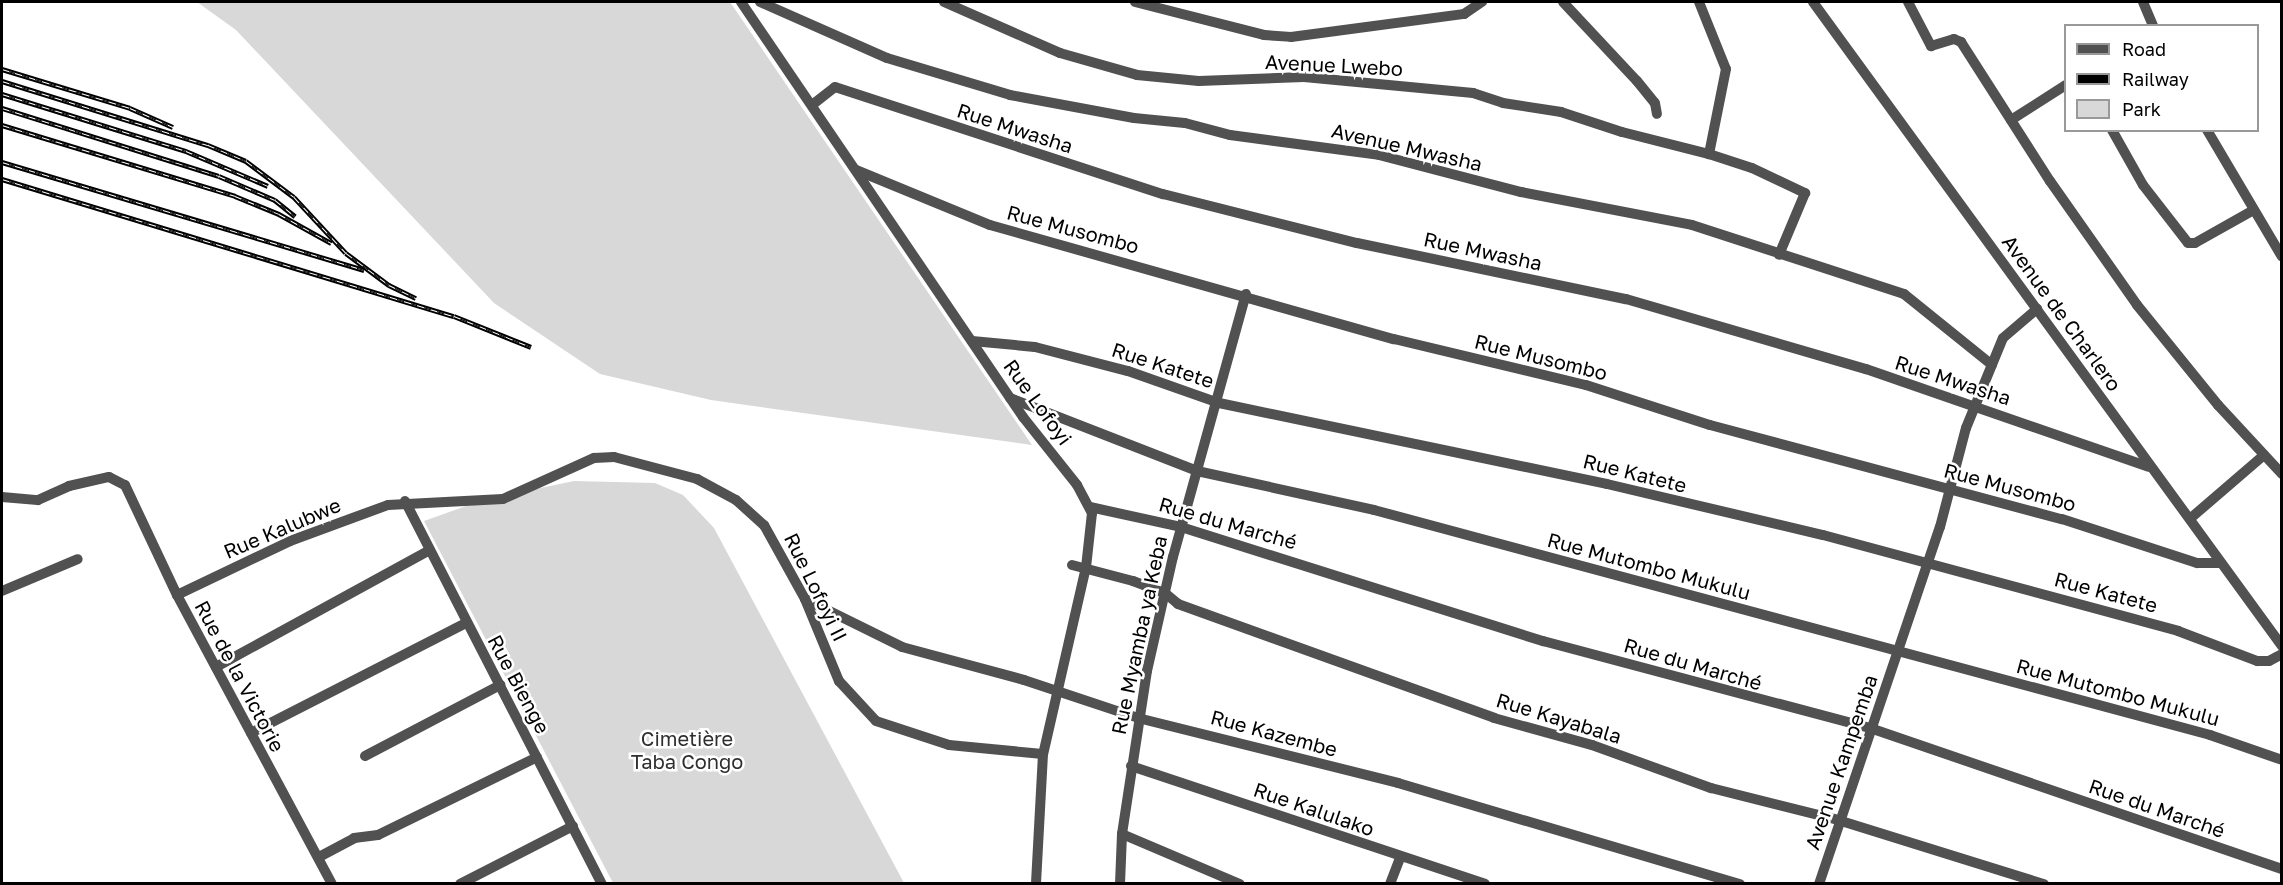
<!DOCTYPE html>
<html>
<head>
<meta charset="utf-8">
<style>
	body { margin:0 }
	#map { position:relative; width:2283px; height:885px; overflow:hidden; background:#fff; font-family:"Golos Text",sans-serif }
	div>[style] { position:absolute }
	[style*='--x'] { left:calc(var(--x)*1px); top:calc(var(--y)*1px); width:calc(var(--w)*1px); rotate:calc(var(--a)*1deg) }
	.green>* { inset:0; background:#d8d8d8 }
	.street>* { height:10px; margin:-5px; padding:0 5px; transform-origin:5px; border-radius:5px; background:#515151 }
	.rail>* { height:4.5px; margin-top:-2.25px; transform-origin:0; background:repeating-linear-gradient(90deg,#fff 0 7px,#000 0 14px); box-sizing:border-box; border-block:2px solid #000 }
	span { translate:-50% -50%; white-space:nowrap; text-align:center; line-height:1.15; -webkit-text-stroke:5px #fff; paint-order:stroke }
	.street-label { font-size:20px; color:#000 }
	.park-label { font-size:20px; color:#2f2f2f }
	.frame { position:absolute; inset:0; border:3px solid #000; pointer-events:none }
	.legend { position:absolute; left:2064px; top:24px; width:195px; height:108px; box-sizing:border-box; background:#fff; border:2px solid #999; margin:0; padding:8px 10px; list-style:none; font-size:18px; color:#000 }
	.legend li { display:flex; align-items:center; gap:12px; height:30px }
	.legend b { width:30px; border:2px solid #999 }
</style>
</head>
<body>
<div id="map">
	<div class="green">
		<i style="clip-path:polygon(197px 2px,730px 2px,1032px 445px,711px 400px,600px 374px,494px 303px,236px 30px)"></i>
		<i style="clip-path:polygon(574px 481px,655px 483px,683px 495px,714px 528px,904px 883px,613px 883px,424px 521px,483px 500px)"></i>
	</div>
	<div class="street">
		<i style="--x:741;--y:2;--w:502;--a:55.8"></i>
		<i style="--x:1023;--y:417;--w:87;--a:51.5"></i>
		<i style="--x:1077;--y:485;--w:32;--a:62"></i>
		<i style="--x:1092;--y:513;--w:54;--a:96.3"></i>
		<i style="--x:1086;--y:567;--w:192;--a:102.9"></i>
		<i style="--x:1043;--y:754;--w:130;--a:93.1"></i>
		<i style="--x:760;--y:2;--w:139;--a:23.8"></i>
		<i style="--x:887;--y:58;--w:128;--a:16.7"></i>
		<i style="--x:1010;--y:95;--w:126;--a:10.5"></i>
		<i style="--x:1134;--y:118;--w:51;--a:5.6"></i>
		<i style="--x:1185;--y:123;--w:47;--a:14.9"></i>
		<i style="--x:1230;--y:135;--w:150;--a:7.6"></i>
		<i style="--x:1379;--y:155;--w:147;--a:14.6"></i>
		<i style="--x:1521;--y:192;--w:174;--a:10.9"></i>
		<i style="--x:1692;--y:225;--w:223;--a:18"></i>
		<i style="--x:1904;--y:294;--w:113;--a:38.9"></i>
		<i style="--x:944;--y:2;--w:127;--a:23.7"></i>
		<i style="--x:1060;--y:53;--w:80;--a:15.9"></i>
		<i style="--x:1137;--y:75;--w:62;--a:5.5"></i>
		<i style="--x:1199;--y:81;--w:105;--a:-2.2"></i>
		<i style="--x:1304;--y:77;--w:170;--a:5.4"></i>
		<i style="--x:1473;--y:93;--w:32;--a:18"></i>
		<i style="--x:1503;--y:103;--w:59;--a:8.8"></i>
		<i style="--x:1561;--y:112;--w:64;--a:18.2"></i>
		<i style="--x:1622;--y:132;--w:90;--a:14.2"></i>
		<i style="--x:1709;--y:154;--w:45;--a:18"></i>
		<i style="--x:1752;--y:168;--w:59;--a:25.3"></i>
		<i style="--x:1805;--y:193;--w:67;--a:112.8"></i>
		<i style="--x:1135;--y:2;--w:133;--a:14.3"></i>
		<i style="--x:1264;--y:35;--w:27;--a:4"></i>
		<i style="--x:1291;--y:37;--w:175;--a:-7.6"></i>
		<i style="--x:1464;--y:14;--w:22;--a:-34"></i>
		<i style="--x:1563;--y:2;--w:108;--a:46.9"></i>
		<i style="--x:1637;--y:81;--w:28;--a:51"></i>
		<i style="--x:1655;--y:103;--w:11;--a:80"></i>
		<i style="--x:1699;--y:2;--w:72;--a:68.1"></i>
		<i style="--x:1726;--y:69;--w:87;--a:101.3"></i>
		<i style="--x:1813;--y:2;--w:797;--a:53.94"></i>
		<i style="--x:1908;--y:2;--w:50;--a:62.4"></i>
		<i style="--x:1931;--y:46;--w:24;--a:-17"></i>
		<i style="--x:1954;--y:39;--w:8;--a:23"></i>
		<i style="--x:1961;--y:42;--w:165;--a:57.4"></i>
		<i style="--x:2050;--y:181;--w:151;--a:54.9"></i>
		<i style="--x:2137;--y:305;--w:129;--a:51"></i>
		<i style="--x:2218;--y:405;--w:94;--a:47.2"></i>
		<i style="--x:2143;--y:2;--w:26;--a:67"></i>
		<i style="--x:812;--y:105;--w:29;--a:-38"></i>
		<i style="--x:835;--y:87;--w:345;--a:18.1"></i>
		<i style="--x:1163;--y:194;--w:200;--a:14.2"></i>
		<i style="--x:1357;--y:243;--w:275;--a:11.8"></i>
		<i style="--x:1626;--y:299;--w:250;--a:16.3"></i>
		<i style="--x:1866;--y:369;--w:299;--a:19.1"></i>
		<i style="--x:2011;--y:120;--w:65;--a:-32.5"></i>
		<i style="--x:2112;--y:130;--w:63;--a:60.6"></i>
		<i style="--x:2143;--y:185;--w:73;--a:52.2"></i>
		<i style="--x:2188;--y:243;--w:7;--a:0"></i>
		<i style="--x:2195;--y:243;--w:65;--a:-29.3"></i>
		<i style="--x:2207;--y:130;--w:147;--a:59.4"></i>
		<i style="--x:856;--y:170;--w:145;--a:22.3"></i>
		<i style="--x:990;--y:225;--w:420;--a:15.8"></i>
		<i style="--x:1394;--y:339;--w:197;--a:13.5"></i>
		<i style="--x:1586;--y:385;--w:130;--a:17.9"></i>
		<i style="--x:1710;--y:425;--w:364;--a:15"></i>
		<i style="--x:2062;--y:519;--w:142;--a:18.1"></i>
		<i style="--x:2197;--y:563;--w:24;--a:0"></i>
		<i style="--x:972;--y:341;--w:63;--a:5.4"></i>
		<i style="--x:1035;--y:347;--w:96;--a:14.5"></i>
		<i style="--x:1128;--y:371;--w:96;--a:19.4"></i>
		<i style="--x:1219;--y:403;--w:396;--a:11.8"></i>
		<i style="--x:1607;--y:484;--w:222;--a:13.3"></i>
		<i style="--x:1823;--y:535;--w:368;--a:15.1"></i>
		<i style="--x:2178;--y:631;--w:85;--a:20.8"></i>
		<i style="--x:2257;--y:661;--w:12;--a:0"></i>
		<i style="--x:2269;--y:661;--w:15;--a:-28"></i>
		<i style="--x:1010;--y:398;--w:201;--a:21.3"></i>
		<i style="--x:1197;--y:471;--w:181;--a:12.4"></i>
		<i style="--x:1374;--y:510;--w:866;--a:15.06"></i>
		<i style="--x:2210;--y:735;--w:76;--a:19.1"></i>
		<i style="--x:2;--y:497;--w:36;--a:5"></i>
		<i style="--x:38;--y:500;--w:34;--a:-24"></i>
		<i style="--x:69;--y:486;--w:41;--a:-12.7"></i>
		<i style="--x:109;--y:477;--w:18;--a:27"></i>
		<i style="--x:125;--y:485;--w:122;--a:64.7"></i>
		<i style="--x:177;--y:595;--w:328;--a:61.8"></i>
		<i style="--x:405;--y:501;--w:431;--a:62.8"></i>
		<i style="--x:1090;--y:507;--w:93;--a:12.4"></i>
		<i style="--x:1181;--y:527;--w:380;--a:17.5"></i>
		<i style="--x:1543;--y:641;--w:338;--a:14.9"></i>
		<i style="--x:1870;--y:728;--w:435;--a:18.9"></i>
		<i style="--x:2192;--y:517;--w:95;--a:-40.7"></i>
		<i style="--x:1072;--y:565;--w:63;--a:14.7"></i>
		<i style="--x:1133;--y:581;--w:34;--a:21"></i>
		<i style="--x:1165;--y:593;--w:17;--a:40"></i>
		<i style="--x:1178;--y:604;--w:336;--a:19.8"></i>
		<i style="--x:1494;--y:718;--w:102;--a:15.4"></i>
		<i style="--x:1592;--y:745;--w:127;--a:19.9"></i>
		<i style="--x:1711;--y:788;--w:131;--a:14.1"></i>
		<i style="--x:1838;--y:820;--w:216;--a:17.3"></i>
		<i style="--x:2;--y:591;--w:82;--a:-22.8"></i>
		<i style="--x:177;--y:595;--w:125;--a:-25.5"></i>
		<i style="--x:290;--y:541;--w:104;--a:-20.2"></i>
		<i style="--x:388;--y:505;--w:115;--a:-3"></i>
		<i style="--x:503;--y:499;--w:100;--a:-24.3"></i>
		<i style="--x:594;--y:458;--w:20;--a:-3"></i>
		<i style="--x:614;--y:457;--w:86;--a:14.8"></i>
		<i style="--x:697;--y:479;--w:44;--a:28.3"></i>
		<i style="--x:736;--y:500;--w:38;--a:42"></i>
		<i style="--x:764;--y:525;--w:85;--a:61"></i>
		<i style="--x:805;--y:599;--w:89;--a:67.5"></i>
		<i style="--x:839;--y:681;--w:54;--a:47.2"></i>
		<i style="--x:876;--y:721;--w:77;--a:18.2"></i>
		<i style="--x:949;--y:745;--w:94;--a:5.5"></i>
		<i style="--x:805;--y:599;--w:108;--a:26.3"></i>
		<i style="--x:902;--y:647;--w:126;--a:15.1"></i>
		<i style="--x:1024;--y:680;--w:120;--a:18.4"></i>
		<i style="--x:1138;--y:718;--w:268;--a:14"></i>
		<i style="--x:1398;--y:783;--w:357;--a:16.5"></i>
		<i style="--x:216;--y:667;--w:242;--a:-28.7"></i>
		<i style="--x:251;--y:733;--w:242;--a:-27.1"></i>
		<i style="--x:365;--y:756;--w:153;--a:-27.7"></i>
		<i style="--x:1131;--y:766;--w:373;--a:18.4"></i>
		<i style="--x:1122;--y:834;--w:128;--a:23"></i>
		<i style="--x:319;--y:857;--w:40;--a:-28"></i>
		<i style="--x:354;--y:838;--w:24;--a:-7"></i>
		<i style="--x:378;--y:835;--w:177;--a:-26.1"></i>
		<i style="--x:460;--y:884;--w:127;--a:-27.2"></i>
		<i style="--x:1120;--y:884;--w:50;--a:-87.7"></i>
		<i style="--x:1122;--y:834;--w:165;--a:-81.3"></i>
		<i style="--x:1147;--y:671;--w:117;--a:-77.2"></i>
		<i style="--x:1173;--y:557;--w:273;--a:-74.5"></i>
		<i style="--x:1390;--y:884;--w:28;--a:-69"></i>
		<i style="--x:1819;--y:884;--w:377;--a:-71.3"></i>
		<i style="--x:1940;--y:527;--w:102;--a:-75.3"></i>
		<i style="--x:1966;--y:428;--w:97;--a:-67.7"></i>
		<i style="--x:2003;--y:338;--w:45;--a:-40.5"></i>
	</div>
	<div class="rail">
		<i style="--x:2;--y:69;--w:134;--a:16.9"></i>
		<i style="--x:130;--y:108;--w:47;--a:23.8"></i>
		<i style="--x:2;--y:81;--w:216;--a:17.3"></i>
		<i style="--x:208;--y:145;--w:41;--a:22.8"></i>
		<i style="--x:246;--y:161;--w:60;--a:36.9"></i>
		<i style="--x:294;--y:197;--w:76;--a:47.1"></i>
		<i style="--x:346;--y:253;--w:54;--a:36.7"></i>
		<i style="--x:389;--y:285;--w:30;--a:26"></i>
		<i style="--x:2;--y:94;--w:193;--a:17.2"></i>
		<i style="--x:186;--y:151;--w:89;--a:23.1"></i>
		<i style="--x:2;--y:108;--w:227;--a:17.4"></i>
		<i style="--x:219;--y:176;--w:61;--a:23.2"></i>
		<i style="--x:275;--y:200;--w:26;--a:39"></i>
		<i style="--x:2;--y:125;--w:244;--a:16.9"></i>
		<i style="--x:235;--y:196;--w:48;--a:22.2"></i>
		<i style="--x:279;--y:214;--w:60;--a:29.1"></i>
		<i style="--x:2;--y:162;--w:378;--a:16.6"></i>
		<i style="--x:2;--y:179;--w:472;--a:16.9"></i>
		<i style="--x:454;--y:316;--w:83;--a:21.9"></i>
	</div>
	<div class="street-label">
		<span style="left:1334px;top:65px;rotate:3deg">Avenue Lwebo</span>
		<span style="left:1015px;top:128px;rotate:18deg">Rue Mwasha</span>
		<span style="left:1407px;top:147px;rotate:13deg">Avenue Mwasha</span>
		<span style="left:1073px;top:229px;rotate:15deg">Rue Musombo</span>
		<span style="left:1483px;top:251px;rotate:12deg">Rue Mwasha</span>
		<span style="left:2062px;top:313px;rotate:54deg">Avenue de Charlero</span>
		<span style="left:1541px;top:357px;rotate:14deg">Rue Musombo</span>
		<span style="left:1163px;top:365px;rotate:18deg">Rue Katete</span>
		<span style="left:1953px;top:380px;rotate:18deg">Rue Mwasha</span>
		<span style="left:1038px;top:402px;rotate:54deg">Rue Lofoyi</span>
		<span style="left:1635px;top:473px;rotate:14deg">Rue Katete</span>
		<span style="left:2010px;top:487px;rotate:15deg">Rue Musombo</span>
		<span style="left:1228px;top:523px;rotate:16deg">Rue du Marché</span>
		<span style="left:282px;top:528px;rotate:-23deg">Rue Kalubwe</span>
		<span style="left:1649px;top:566px;rotate:15deg">Rue Mutombo Mukulu</span>
		<span style="left:816px;top:587px;rotate:64deg">Rue Lofoyi II</span>
		<span style="left:2106px;top:592px;rotate:15deg">Rue Katete</span>
		<span style="left:1139px;top:635px;rotate:-78deg">Rue Myamba ya Keba</span>
		<span style="left:1693px;top:664px;rotate:16deg">Rue du Marché</span>
		<span style="left:240px;top:676px;rotate:62deg">Rue de la Victorie</span>
		<span style="left:519px;top:684px;rotate:62deg">Rue Bienge</span>
		<span style="left:2118px;top:692px;rotate:15deg">Rue Mutombo Mukulu</span>
		<span style="left:1559px;top:718px;rotate:17deg">Rue Kayabala</span>
		<span style="left:1274px;top:733px;rotate:15deg">Rue Kazembe</span>
		<span style="left:1841px;top:762px;rotate:-71deg">Avenue Kampemba</span>
		<span style="left:2157px;top:808px;rotate:19deg">Rue du Marché</span>
		<span style="left:1314px;top:809px;rotate:19deg">Rue Kalulako</span>
	</div>
	<div class="park-label">
		<span style="left:687px;top:750px">Cimetière<br>Taba Congo</span>
	</div>
	<div class="frame"></div>
	<ul class="legend">
	<li><b style="height:8px;background:#515151"></b>Road</li>
	<li><b style="height:8px;background:#000"></b>Railway</li>
	<li><b style="height:16px;background:#d8d8d8"></b>Park</li>
	</ul>
</div>
</body>
</html>
